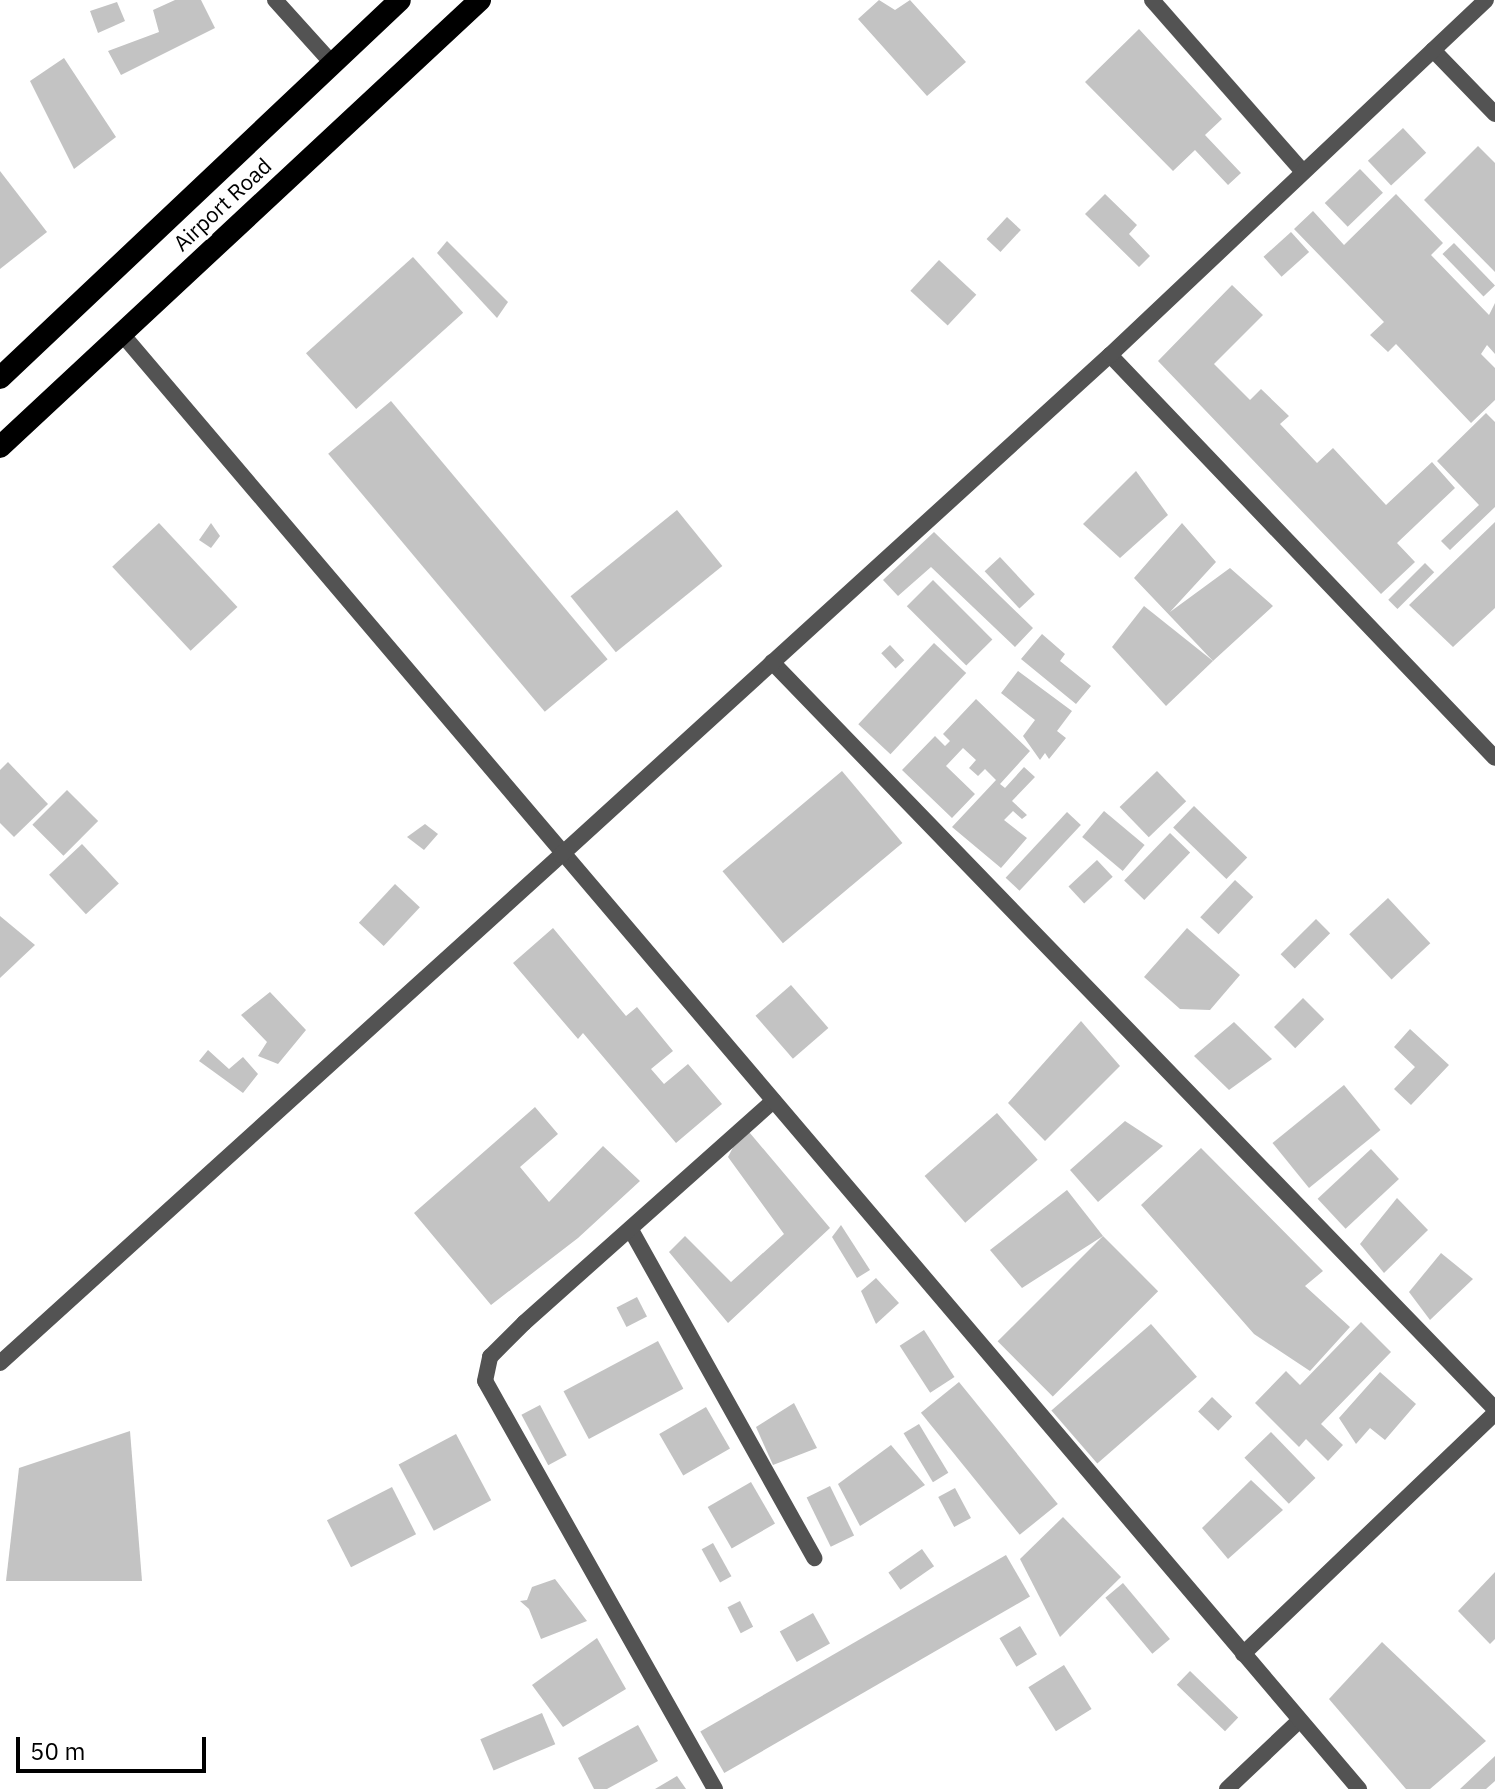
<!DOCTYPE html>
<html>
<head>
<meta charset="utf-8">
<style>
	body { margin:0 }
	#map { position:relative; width:1495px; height:1789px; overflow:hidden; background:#fff; font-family:"IBM Plex Sans",sans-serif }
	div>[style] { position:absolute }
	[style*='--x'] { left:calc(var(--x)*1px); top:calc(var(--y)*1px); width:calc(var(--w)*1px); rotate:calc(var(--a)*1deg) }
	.building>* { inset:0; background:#c3c3c3; transform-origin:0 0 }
	.minor>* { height:16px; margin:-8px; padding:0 8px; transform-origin:8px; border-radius:8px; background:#535353 }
	.tertiary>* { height:16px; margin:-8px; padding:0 8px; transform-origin:8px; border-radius:8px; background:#535353 }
	.trunk>* { height:22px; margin:-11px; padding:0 11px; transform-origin:11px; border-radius:11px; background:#000 }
	span { translate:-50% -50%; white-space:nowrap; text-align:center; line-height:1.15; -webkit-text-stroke:6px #fff; paint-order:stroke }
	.street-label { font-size:22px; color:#000 }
	.scale { position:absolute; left:16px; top:1737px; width:190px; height:36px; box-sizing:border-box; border:4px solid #000; border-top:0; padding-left:10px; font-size:24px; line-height:28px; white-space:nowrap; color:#000; -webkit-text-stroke:6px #fff; paint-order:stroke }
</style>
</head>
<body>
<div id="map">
	<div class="building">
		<i style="clip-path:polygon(175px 0,201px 0,215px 28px,121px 75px,108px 51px,159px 32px,153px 10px)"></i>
		<i style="clip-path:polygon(879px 0,895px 10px,910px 0,966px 62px,927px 96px,858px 19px)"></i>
		<i style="clip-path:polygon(117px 2px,125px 21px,98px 33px,90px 11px)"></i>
		<i style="clip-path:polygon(1139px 29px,1222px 119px,1205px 135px,1241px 173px,1228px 185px,1195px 150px,1173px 171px,1085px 82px)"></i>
		<i style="clip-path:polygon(64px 58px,116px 137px,74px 169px,30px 81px)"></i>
		<i style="left:1403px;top:128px;width:34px;height:48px;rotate:47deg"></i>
		<i style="clip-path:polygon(1478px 146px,1495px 163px,1495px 272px,1424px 200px)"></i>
		<i style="left:1360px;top:169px;width:33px;height:49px;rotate:46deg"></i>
		<i style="clip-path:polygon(0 171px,47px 232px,0 269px)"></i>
		<i style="clip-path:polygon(1105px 194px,1137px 225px,1129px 234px,1150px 256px,1139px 267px,1085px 214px)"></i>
		<i style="clip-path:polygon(1396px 194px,1443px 243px,1431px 255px,1489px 315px,1495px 303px,1495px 354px,1487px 345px,1481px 354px,1495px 368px,1495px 400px,1471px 423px,1396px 344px,1388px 352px,1370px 335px,1384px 322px,1294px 229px,1313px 211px,1344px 245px)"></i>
		<i style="left:1007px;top:217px;width:19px;height:30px;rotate:43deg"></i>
		<i style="left:1291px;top:232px;width:27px;height:37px;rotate:48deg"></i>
		<i style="clip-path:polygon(447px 241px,508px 302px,497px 318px,437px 253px)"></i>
		<i style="left:1454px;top:243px;width:59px;height:16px;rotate:46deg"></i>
		<i style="left:413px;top:257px;width:75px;height:144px;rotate:48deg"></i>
		<i style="left:939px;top:260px;width:51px;height:42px;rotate:43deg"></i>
		<i style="clip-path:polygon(1232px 285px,1263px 315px,1214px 364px,1250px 400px,1261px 389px,1289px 416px,1280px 424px,1317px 463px,1333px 448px,1386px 505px,1432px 462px,1455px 488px,1397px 543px,1415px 562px,1381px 594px,1158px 361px)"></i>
		<i style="left:391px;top:401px;width:337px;height:82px;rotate:50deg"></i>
		<i style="clip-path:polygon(1486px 413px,1495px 422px,1495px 507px,1450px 550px,1441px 541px,1479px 505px,1437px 461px)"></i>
		<i style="clip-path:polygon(1136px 471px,1168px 515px,1120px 558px,1083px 524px)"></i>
		<i style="left:677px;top:510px;width:72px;height:137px;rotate:51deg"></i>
		<i style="clip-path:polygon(1495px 522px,1495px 608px,1453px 647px,1409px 605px)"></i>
		<i style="left:159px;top:523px;width:115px;height:64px;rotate:47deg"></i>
		<i style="clip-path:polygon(211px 523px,220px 536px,211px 548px,199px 540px)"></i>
		<i style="clip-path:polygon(1182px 523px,1216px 562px,1170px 612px,1230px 568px,1273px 606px,1213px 661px,1134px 578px)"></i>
		<i style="clip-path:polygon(934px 532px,1033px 628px,1015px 647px,931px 567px,898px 596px,883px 580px)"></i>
		<i style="left:1000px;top:557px;width:51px;height:21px;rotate:47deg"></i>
		<i style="left:1425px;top:563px;width:13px;height:52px;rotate:45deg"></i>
		<i style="left:933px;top:580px;width:84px;height:37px;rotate:45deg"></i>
		<i style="clip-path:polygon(1144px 606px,1213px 661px,1166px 706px,1112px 647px)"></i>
		<i style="clip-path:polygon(1042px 634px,1065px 654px,1060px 661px,1091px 686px,1076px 704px,1021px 659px)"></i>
		<i style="left:934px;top:643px;width:44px;height:111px;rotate:43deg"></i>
		<i style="left:890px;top:645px;width:21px;height:12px;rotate:47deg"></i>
		<i style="clip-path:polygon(1018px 671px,1072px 711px,1057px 731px,1066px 738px,1049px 759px,1045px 753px,1040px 760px,1023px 736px,1035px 720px,1001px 693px)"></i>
		<i style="clip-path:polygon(976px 699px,1030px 751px,1000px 784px,1005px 788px,1024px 767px,1035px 777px,1012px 801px,1027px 815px,1022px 819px,1013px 811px,1004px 820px,1027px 838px,1001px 868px,952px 827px,996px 780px,985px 769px,978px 776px,969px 768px,976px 760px,963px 748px,946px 766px,975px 794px,952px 818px,902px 770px,935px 736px,945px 746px,950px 741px,943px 734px)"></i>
		<i style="clip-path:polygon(8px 762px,48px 804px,14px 837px,0 823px,0 770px)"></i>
		<i style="left:842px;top:771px;width:94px;height:156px;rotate:50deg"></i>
		<i style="left:1157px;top:771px;width:42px;height:52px;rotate:46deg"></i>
		<i style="left:67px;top:790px;width:44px;height:49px;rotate:45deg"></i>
		<i style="left:1194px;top:806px;width:74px;height:30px;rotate:44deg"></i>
		<i style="left:1104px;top:811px;width:53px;height:34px;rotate:40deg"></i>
		<i style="left:1067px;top:812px;width:19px;height:90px;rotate:43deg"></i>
		<i style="clip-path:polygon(425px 824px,438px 834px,424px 850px,407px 837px)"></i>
		<i style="left:1170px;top:833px;width:28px;height:66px;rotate:44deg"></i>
		<i style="left:82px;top:844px;width:54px;height:45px;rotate:47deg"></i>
		<i style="left:1097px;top:860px;width:23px;height:39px;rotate:47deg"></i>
		<i style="left:1235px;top:880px;width:25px;height:51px;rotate:43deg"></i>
		<i style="left:395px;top:884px;width:34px;height:53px;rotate:43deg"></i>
		<i style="left:1388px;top:898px;width:62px;height:53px;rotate:47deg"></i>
		<i style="clip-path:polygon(0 916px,35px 945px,0 978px)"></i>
		<i style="left:1316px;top:919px;width:20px;height:50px;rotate:45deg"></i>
		<i style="clip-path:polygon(553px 928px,626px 1016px,637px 1007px,673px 1051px,651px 1069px,664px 1084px,688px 1064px,722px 1104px,676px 1143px,583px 1033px,578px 1039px,513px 963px)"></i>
		<i style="clip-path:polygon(1187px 928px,1240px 975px,1210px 1010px,1180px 1009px,1144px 977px)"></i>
		<i style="left:791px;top:985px;width:57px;height:47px;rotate:49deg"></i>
		<i style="clip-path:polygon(270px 992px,306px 1030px,278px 1064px,258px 1056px,267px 1042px,241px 1015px)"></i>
		<i style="left:1303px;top:998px;width:30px;height:41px;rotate:45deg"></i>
		<i style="clip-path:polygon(1081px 1021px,1120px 1066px,1045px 1141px,1008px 1103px)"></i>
		<i style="clip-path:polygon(1234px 1022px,1272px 1059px,1229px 1090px,1194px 1056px)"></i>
		<i style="clip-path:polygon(1410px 1029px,1449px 1065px,1411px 1105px,1394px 1089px,1415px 1067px,1394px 1047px)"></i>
		<i style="clip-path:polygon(208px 1050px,229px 1069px,243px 1057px,258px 1074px,243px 1093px,199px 1061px)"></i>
		<i style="left:1344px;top:1085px;width:58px;height:92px;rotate:51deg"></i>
		<i style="clip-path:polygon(535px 1107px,558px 1134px,520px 1167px,549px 1202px,603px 1146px,640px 1181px,578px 1238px,491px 1305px,414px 1213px)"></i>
		<i style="left:997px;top:1113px;width:62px;height:96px;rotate:49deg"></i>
		<i style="clip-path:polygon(1125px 1121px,1163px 1146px,1098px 1202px,1070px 1170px)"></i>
		<i style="clip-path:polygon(744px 1126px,830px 1228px,728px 1323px,669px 1252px,685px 1236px,731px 1282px,784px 1234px,728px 1157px)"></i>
		<i style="clip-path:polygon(1201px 1148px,1323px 1271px,1305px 1286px,1350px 1327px,1310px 1371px,1254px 1334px,1141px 1205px)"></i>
		<i style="left:1371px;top:1149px;width:41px;height:73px;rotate:47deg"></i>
		<i style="clip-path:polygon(1067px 1190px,1103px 1236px,1022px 1288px,990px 1250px)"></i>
		<i style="clip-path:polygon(1397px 1198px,1428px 1230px,1384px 1273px,1360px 1244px)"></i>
		<i style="clip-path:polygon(841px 1225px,870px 1270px,857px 1278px,832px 1237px)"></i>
		<i style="left:1103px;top:1236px;width:78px;height:149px;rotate:45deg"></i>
		<i style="clip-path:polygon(1441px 1253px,1473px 1279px,1430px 1320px,1409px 1292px)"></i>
		<i style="clip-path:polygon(876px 1278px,899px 1303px,876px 1324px,861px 1291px)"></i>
		<i style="left:637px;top:1297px;width:22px;height:23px;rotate:63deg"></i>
		<i style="clip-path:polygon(1361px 1322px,1391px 1352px,1321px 1424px,1343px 1445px,1328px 1461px,1306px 1439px,1299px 1447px,1255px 1403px,1286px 1371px,1300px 1385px)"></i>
		<i style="left:1151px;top:1324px;width:70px;height:132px;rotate:49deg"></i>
		<i style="left:924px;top:1330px;width:56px;height:29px;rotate:57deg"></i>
		<i style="left:658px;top:1341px;width:54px;height:107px;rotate:62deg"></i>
		<i style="clip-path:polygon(1380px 1372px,1416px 1404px,1385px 1440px,1370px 1428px,1356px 1444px,1339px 1418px)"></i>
		<i style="left:959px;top:1382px;width:157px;height:49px;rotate:51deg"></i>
		<i style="left:1212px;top:1397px;width:28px;height:20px;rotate:44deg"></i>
		<i style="clip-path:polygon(794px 1403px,817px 1448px,773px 1465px,756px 1427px)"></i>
		<i style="left:540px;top:1405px;width:57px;height:21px;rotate:62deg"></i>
		<i style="left:706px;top:1407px;width:48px;height:54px;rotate:60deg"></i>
		<i style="left:919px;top:1424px;width:57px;height:18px;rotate:59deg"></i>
		<i style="clip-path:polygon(130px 1431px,142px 1581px,6px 1581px,19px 1468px)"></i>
		<i style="left:1271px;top:1432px;width:64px;height:37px;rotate:46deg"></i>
		<i style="left:456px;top:1434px;width:75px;height:65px;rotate:62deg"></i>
		<i style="clip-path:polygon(891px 1445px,925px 1485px,860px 1526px,838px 1484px)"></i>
		<i style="clip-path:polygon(1251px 1480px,1283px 1510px,1228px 1559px,1202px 1528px)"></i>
		<i style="left:751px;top:1482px;width:48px;height:50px;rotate:60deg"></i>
		<i style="left:830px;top:1486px;width:55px;height:26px;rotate:64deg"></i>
		<i style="left:392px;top:1487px;width:53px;height:73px;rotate:63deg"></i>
		<i style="left:955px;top:1488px;width:34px;height:19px;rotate:62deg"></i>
		<i style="clip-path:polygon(1063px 1517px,1121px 1577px,1060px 1637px,1020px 1559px)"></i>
		<i style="left:713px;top:1543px;width:38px;height:13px;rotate:61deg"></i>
		<i style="left:922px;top:1549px;width:21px;height:41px;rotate:55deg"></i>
		<i style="left:1006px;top:1555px;width:48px;height:353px;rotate:60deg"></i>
		<i style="clip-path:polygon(1495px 1572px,1495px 1639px,1490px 1644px,1458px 1611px)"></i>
		<i style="clip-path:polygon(555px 1579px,587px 1621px,541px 1639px,529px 1609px,520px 1601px,527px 1600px,532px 1587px)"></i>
		<i style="left:1123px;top:1583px;width:73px;height:23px;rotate:50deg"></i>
		<i style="left:740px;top:1601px;width:29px;height:14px;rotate:63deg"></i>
		<i style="left:813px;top:1613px;width:35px;height:38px;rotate:61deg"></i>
		<i style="left:1020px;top:1626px;width:33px;height:24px;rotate:59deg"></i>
		<i style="clip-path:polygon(597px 1638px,626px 1689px,563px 1727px,532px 1685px)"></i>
		<i style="clip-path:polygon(1382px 1642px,1486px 1741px,1430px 1789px,1406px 1789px,1329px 1699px)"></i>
		<i style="left:1064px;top:1665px;width:52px;height:42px;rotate:58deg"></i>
		<i style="left:1190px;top:1671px;width:67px;height:19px;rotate:44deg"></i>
		<i style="left:542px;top:1713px;width:34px;height:67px;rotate:67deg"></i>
		<i style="clip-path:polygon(638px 1725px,658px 1761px,607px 1789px,594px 1789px,578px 1758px)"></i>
		<i style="clip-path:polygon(1495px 1756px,1495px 1781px,1486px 1789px,1460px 1789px)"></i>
		<i style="clip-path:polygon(677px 1776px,686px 1789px,655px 1789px)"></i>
	</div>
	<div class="minor">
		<i style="--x:275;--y:0;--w:85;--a:47.9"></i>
		<i style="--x:1152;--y:0;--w:229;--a:48.7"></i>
		<i style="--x:1433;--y:50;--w:89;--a:45.9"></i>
		<i style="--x:1110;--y:355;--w:557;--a:46.31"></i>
		<i style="--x:772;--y:662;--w:1040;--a:45.94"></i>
		<i style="--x:631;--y:1230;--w:376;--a:60.8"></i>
		<i style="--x:0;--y:1363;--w:757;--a:-42.16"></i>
		<i style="--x:1243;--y:1654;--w:349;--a:-43.7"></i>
		<i style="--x:715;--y:1789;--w:468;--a:-119.4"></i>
		<i style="--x:485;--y:1381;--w:25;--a:-78"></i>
		<i style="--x:490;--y:1357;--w:48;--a:-45"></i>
		<i style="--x:524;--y:1323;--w:334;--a:-41.7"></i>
		<i style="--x:1227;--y:1789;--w:100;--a:-43.4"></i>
	</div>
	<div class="tertiary">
		<i style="--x:122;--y:334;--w:1910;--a:49.63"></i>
		<i style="--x:561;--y:855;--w:743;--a:-42.33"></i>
		<i style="--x:1110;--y:355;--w:517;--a:-43.35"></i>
	</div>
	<div class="trunk">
		<i style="--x:0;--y:378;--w:550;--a:-43.38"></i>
		<i style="--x:0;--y:447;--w:656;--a:-42.96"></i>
	</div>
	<div class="street-label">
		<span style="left:222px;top:204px;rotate:-43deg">Airport Road</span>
	</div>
	<div class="scale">50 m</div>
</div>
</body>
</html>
